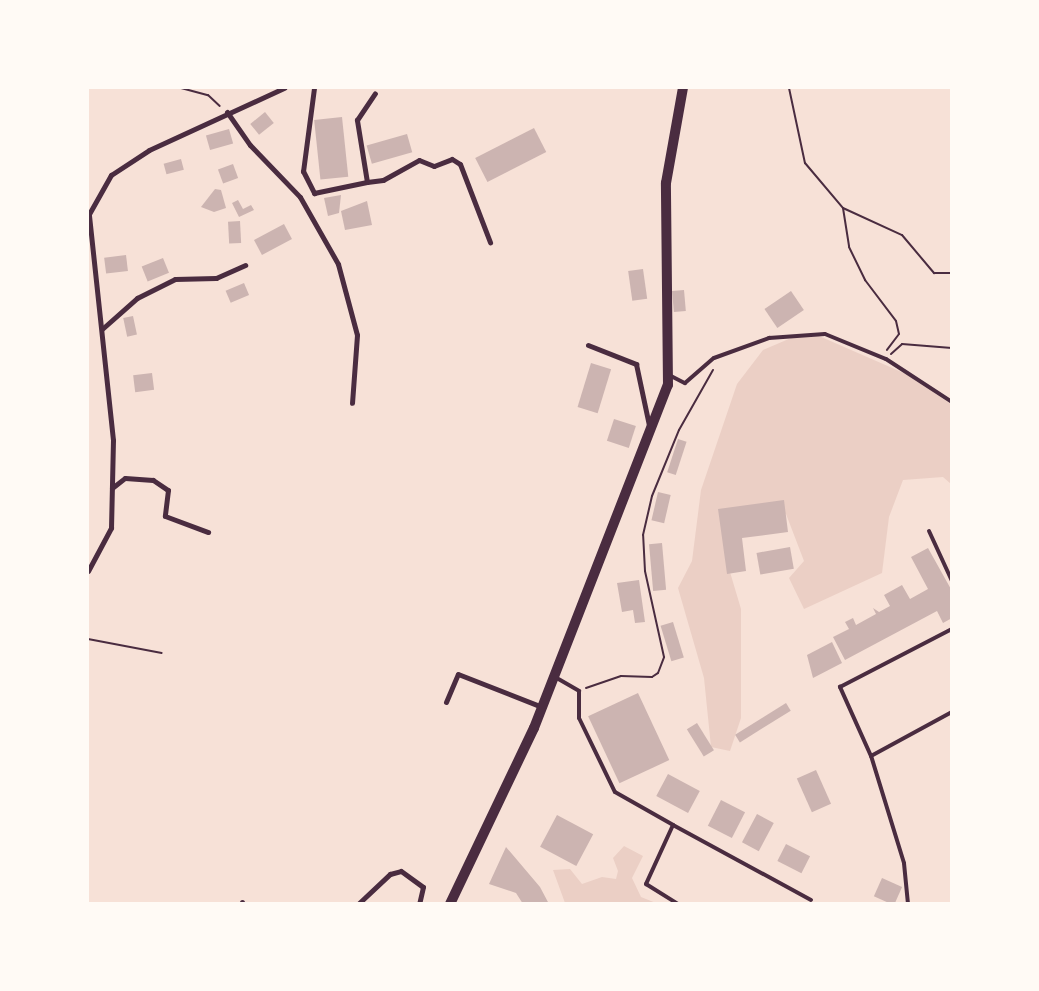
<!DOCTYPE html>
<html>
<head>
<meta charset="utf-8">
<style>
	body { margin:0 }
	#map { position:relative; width:1039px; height:991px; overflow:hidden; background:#f7e1d7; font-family:Jost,sans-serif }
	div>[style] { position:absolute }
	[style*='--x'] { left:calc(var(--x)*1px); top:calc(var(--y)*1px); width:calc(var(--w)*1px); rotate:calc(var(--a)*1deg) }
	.green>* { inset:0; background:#ebcfc5 }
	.building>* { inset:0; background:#ccb4b1; transform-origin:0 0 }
	.path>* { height:2px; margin:-1px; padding:0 1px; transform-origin:1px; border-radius:1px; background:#4a2c40 }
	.service>* { height:4px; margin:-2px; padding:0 2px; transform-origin:2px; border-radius:2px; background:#4a2c40 }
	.minor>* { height:5px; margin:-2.5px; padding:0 2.5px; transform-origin:2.5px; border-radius:2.5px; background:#4a2c40 }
	.secondary>* { height:10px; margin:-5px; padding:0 5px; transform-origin:5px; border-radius:5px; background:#4a2c40 }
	span { translate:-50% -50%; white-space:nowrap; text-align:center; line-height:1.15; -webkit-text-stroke:4px #fffaf5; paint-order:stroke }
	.frame { position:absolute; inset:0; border:89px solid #fffaf5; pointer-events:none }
</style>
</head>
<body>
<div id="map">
	<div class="green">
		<i style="clip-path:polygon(798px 335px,819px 336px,906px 374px,951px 404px,951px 484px,943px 477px,903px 480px,889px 517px,882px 573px,804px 609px,789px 578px,804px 561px,786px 514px,758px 509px,727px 562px,741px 609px,741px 718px,730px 751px,711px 747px,704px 678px,678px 588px,692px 561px,701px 490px,737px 384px,763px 350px)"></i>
		<i style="clip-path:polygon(624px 846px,643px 856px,632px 878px,641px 897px,656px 903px,565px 903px,553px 870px,570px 869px,582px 884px,602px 877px,616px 879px,618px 871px,613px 858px)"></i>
	</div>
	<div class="building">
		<i style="left:265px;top:112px;width:14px;height:19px;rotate:51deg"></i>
		<i style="left:342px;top:117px;width:60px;height:28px;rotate:84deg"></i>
		<i style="left:534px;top:128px;width:27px;height:66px;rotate:63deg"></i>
		<i style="left:229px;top:129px;width:15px;height:24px;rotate:74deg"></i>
		<i style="left:407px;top:134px;width:19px;height:42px;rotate:74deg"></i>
		<i style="left:181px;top:159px;width:11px;height:18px;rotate:75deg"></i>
		<i style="left:233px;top:164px;width:15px;height:16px;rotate:70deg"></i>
		<i style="clip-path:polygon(215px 189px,221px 190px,226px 208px,214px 212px,201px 207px)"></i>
		<i style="clip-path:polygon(341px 195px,339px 213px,328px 216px,324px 198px)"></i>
		<i style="clip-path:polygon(238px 200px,243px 209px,251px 205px,254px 210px,239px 217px,232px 203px)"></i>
		<i style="clip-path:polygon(367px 201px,372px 225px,345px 230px,341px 211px)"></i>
		<i style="left:240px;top:221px;width:22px;height:12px;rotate:87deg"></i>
		<i style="left:284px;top:224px;width:17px;height:34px;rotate:62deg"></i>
		<i style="left:126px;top:255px;width:16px;height:22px;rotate:83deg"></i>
		<i style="left:163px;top:258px;width:16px;height:23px;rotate:68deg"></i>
		<i style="left:643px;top:269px;width:30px;height:15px;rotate:82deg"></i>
		<i style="left:244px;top:283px;width:13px;height:20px;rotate:67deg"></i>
		<i style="left:684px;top:290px;width:21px;height:12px;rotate:85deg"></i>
		<i style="left:791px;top:291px;width:23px;height:32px;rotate:56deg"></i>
		<i style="left:133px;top:316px;width:19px;height:10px;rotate:78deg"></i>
		<i style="left:591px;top:363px;width:21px;height:46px;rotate:17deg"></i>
		<i style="left:152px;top:373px;width:17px;height:19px;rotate:83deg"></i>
		<i style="left:614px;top:419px;width:23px;height:23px;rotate:18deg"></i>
		<i style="left:678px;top:439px;width:9px;height:35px;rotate:18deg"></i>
		<i style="left:658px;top:492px;width:13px;height:29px;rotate:13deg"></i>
		<i style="clip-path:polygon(784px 500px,788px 532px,742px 538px,746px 571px,727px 574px,718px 509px)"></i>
		<i style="left:662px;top:543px;width:47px;height:13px;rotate:85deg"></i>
		<i style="left:790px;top:547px;width:22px;height:34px;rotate:80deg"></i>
		<i style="clip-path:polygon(928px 548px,952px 591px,952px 618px,943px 623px,937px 611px,845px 660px,833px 637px,849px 629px,845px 622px,853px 618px,856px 625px,876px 614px,873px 608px,879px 612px,890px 606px,884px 595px,902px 585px,910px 599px,928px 589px,911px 557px)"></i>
		<i style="clip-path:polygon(639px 580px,645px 622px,635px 623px,633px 610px,622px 612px,617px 583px)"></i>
		<i style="left:673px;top:622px;width:37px;height:13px;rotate:73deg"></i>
		<i style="clip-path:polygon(832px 642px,842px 663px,813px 678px,807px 655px)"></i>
		<i style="left:638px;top:693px;width:74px;height:55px;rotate:65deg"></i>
		<i style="left:786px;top:703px;width:9px;height:60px;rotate:58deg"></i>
		<i style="left:697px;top:723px;width:32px;height:12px;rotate:58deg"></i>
		<i style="left:816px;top:770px;width:37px;height:21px;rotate:66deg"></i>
		<i style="left:668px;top:774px;width:36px;height:25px;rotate:28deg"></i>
		<i style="left:721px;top:800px;width:27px;height:29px;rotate:27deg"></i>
		<i style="left:757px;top:814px;width:19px;height:32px;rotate:28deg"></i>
		<i style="left:557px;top:815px;width:41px;height:36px;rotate:28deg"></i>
		<i style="left:786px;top:844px;width:27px;height:19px;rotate:27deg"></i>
		<i style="clip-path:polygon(506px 847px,540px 887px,549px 904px,523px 904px,516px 893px,489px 884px)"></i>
		<i style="left:882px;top:878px;width:22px;height:20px;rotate:24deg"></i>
	</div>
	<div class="path">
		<i style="--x:181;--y:88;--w:28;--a:15"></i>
		<i style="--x:208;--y:95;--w:16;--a:43"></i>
		<i style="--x:789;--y:88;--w:77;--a:78"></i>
		<i style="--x:805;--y:163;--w:59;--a:49.8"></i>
		<i style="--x:843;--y:208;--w:39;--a:81"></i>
		<i style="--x:849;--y:247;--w:37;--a:64"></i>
		<i style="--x:865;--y:280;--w:51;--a:52.9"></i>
		<i style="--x:896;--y:321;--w:13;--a:77"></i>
		<i style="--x:899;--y:334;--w:20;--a:127"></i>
		<i style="--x:843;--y:208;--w:65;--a:24.6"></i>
		<i style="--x:902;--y:235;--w:50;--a:49.9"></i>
		<i style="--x:934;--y:273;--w:18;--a:0"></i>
		<i style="--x:891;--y:354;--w:15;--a:-42"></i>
		<i style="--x:902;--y:344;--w:50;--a:4.6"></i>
		<i style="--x:88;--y:639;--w:75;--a:10.7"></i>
		<i style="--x:586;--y:688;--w:37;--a:-19"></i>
		<i style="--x:621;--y:676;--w:31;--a:2"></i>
		<i style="--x:652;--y:677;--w:7;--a:-34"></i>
		<i style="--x:658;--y:673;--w:17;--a:-69"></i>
		<i style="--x:664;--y:657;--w:88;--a:-102.5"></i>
		<i style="--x:645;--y:571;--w:36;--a:-93"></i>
		<i style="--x:643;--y:535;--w:40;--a:-77"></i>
		<i style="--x:652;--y:496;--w:71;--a:-67.8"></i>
		<i style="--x:679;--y:430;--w:69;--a:-60.5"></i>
	</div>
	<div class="service">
		<i style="--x:669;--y:375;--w:18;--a:27"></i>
		<i style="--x:685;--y:383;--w:38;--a:-41"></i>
		<i style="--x:714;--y:358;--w:59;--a:-20"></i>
		<i style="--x:769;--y:338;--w:56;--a:-4.1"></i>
		<i style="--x:825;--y:334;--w:66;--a:22.3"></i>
		<i style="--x:886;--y:359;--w:79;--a:33.1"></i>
		<i style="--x:929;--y:531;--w:55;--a:65.3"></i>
		<i style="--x:555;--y:677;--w:28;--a:30"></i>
		<i style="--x:579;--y:691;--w:27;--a:90"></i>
		<i style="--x:579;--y:718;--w:82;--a:64.1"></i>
		<i style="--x:615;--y:792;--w:67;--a:29.6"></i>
		<i style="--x:673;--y:825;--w:65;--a:114.6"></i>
		<i style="--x:646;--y:884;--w:38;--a:32"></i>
		<i style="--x:871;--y:756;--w:76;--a:-114.2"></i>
		<i style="--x:840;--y:687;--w:126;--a:-27.4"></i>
		<i style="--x:673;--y:825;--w:157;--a:28.5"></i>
		<i style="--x:908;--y:904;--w:41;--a:-95.6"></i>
		<i style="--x:904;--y:863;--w:112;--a:-107.1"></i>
		<i style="--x:871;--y:756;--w:92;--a:-28.5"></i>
	</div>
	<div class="minor">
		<i style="--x:314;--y:88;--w:84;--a:97.5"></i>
		<i style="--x:303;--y:171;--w:25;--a:63"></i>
		<i style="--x:314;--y:193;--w:54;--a:-11.7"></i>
		<i style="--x:367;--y:182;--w:63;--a:-99.2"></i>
		<i style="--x:357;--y:120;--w:32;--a:-56"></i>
		<i style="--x:227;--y:112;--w:40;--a:55.1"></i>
		<i style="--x:250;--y:145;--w:72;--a:46.1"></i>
		<i style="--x:300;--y:197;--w:77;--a:60.4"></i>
		<i style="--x:338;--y:264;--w:73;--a:75"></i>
		<i style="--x:357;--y:335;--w:68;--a:94.2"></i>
		<i style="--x:367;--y:182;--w:16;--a:-7"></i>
		<i style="--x:383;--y:180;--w:41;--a:-29.1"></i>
		<i style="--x:419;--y:160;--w:16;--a:22"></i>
		<i style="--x:434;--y:166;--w:19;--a:-21"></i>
		<i style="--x:452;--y:159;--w:9;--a:32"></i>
		<i style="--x:460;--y:164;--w:84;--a:69"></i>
		<i style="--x:102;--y:329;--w:47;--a:-41.5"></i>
		<i style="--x:137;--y:298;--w:42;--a:-26.6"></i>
		<i style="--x:175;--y:279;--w:41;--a:-1.4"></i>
		<i style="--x:216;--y:278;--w:32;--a:-24"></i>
		<i style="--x:588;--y:345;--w:52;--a:21.6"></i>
		<i style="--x:636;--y:364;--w:62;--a:78"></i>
		<i style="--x:112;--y:488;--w:16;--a:-38"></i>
		<i style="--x:125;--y:478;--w:28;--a:4"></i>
		<i style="--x:153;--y:480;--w:18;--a:34"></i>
		<i style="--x:168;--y:490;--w:26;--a:97"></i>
		<i style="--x:165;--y:516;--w:46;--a:20.4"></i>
		<i style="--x:88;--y:571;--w:49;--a:-61.9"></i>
		<i style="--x:111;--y:528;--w:88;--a:-88.7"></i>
		<i style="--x:113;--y:440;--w:227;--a:-96.1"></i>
		<i style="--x:89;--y:214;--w:45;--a:-60.6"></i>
		<i style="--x:111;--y:175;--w:45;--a:-33.3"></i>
		<i style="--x:149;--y:150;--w:149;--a:-24.7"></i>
		<i style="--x:446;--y:702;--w:30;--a:-67"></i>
		<i style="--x:458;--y:674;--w:90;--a:21.4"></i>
		<i style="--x:242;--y:902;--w:2;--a:90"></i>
		<i style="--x:358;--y:904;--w:44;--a:-43.2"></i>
		<i style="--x:390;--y:874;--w:11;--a:-15"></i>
		<i style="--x:401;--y:871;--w:27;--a:36"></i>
		<i style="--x:423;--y:887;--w:17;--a:103"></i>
	</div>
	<div class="secondary">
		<i style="--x:450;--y:904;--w:195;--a:-64.5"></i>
		<i style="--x:534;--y:728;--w:368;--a:-68.7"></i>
		<i style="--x:668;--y:385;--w:202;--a:-90.6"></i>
		<i style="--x:666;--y:183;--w:97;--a:-79.9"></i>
	</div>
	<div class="frame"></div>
</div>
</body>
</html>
